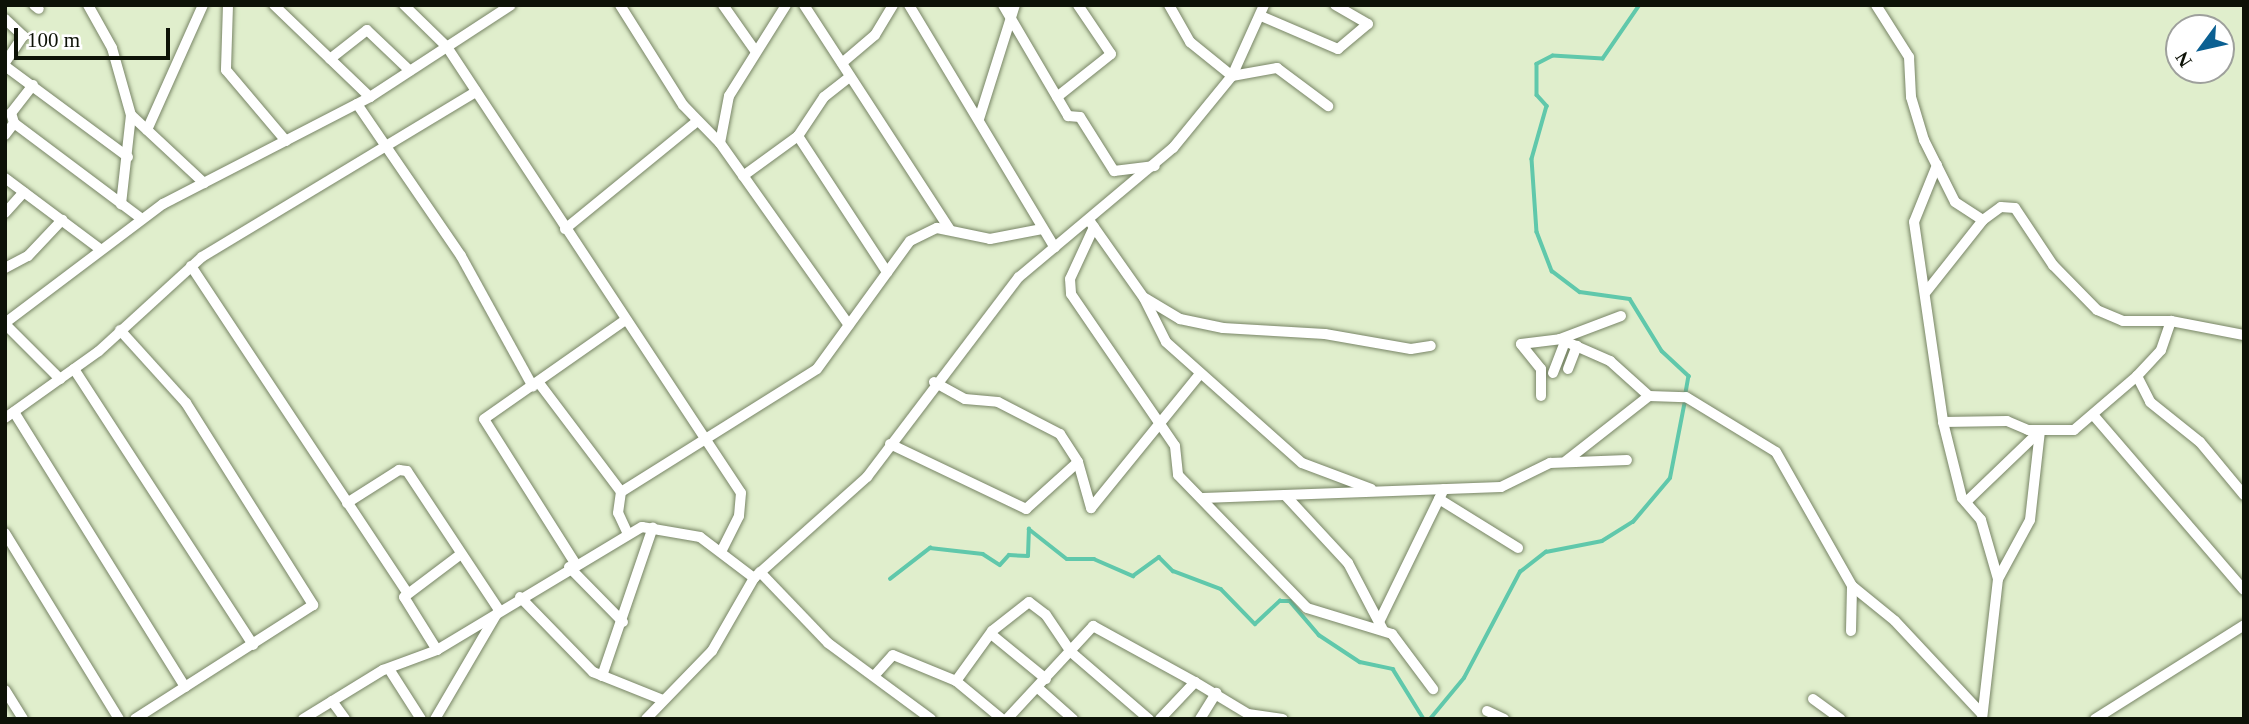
<!DOCTYPE html>
<html>
<head>
<meta charset="utf-8">
<style>
	body { margin:0 }
	#map { position:relative; width:2249px; height:724px; overflow:hidden; background:#e0eecc; font-family:"Times New Roman",serif }
	div>[style] { position:absolute }
	[style*='--x'] { left:calc(var(--x)*1px); top:calc(var(--y)*1px); width:calc(var(--w)*1px); rotate:calc(var(--a)*1deg) }
	.stream>* { height:3.5px; margin:-1.75px; padding:0 1.75px; transform-origin:1.75px; border-radius:1.75px; background:#60c8ab }
	.roads { filter:drop-shadow(0 0 2px #788566) drop-shadow(0 0 2px #788566) }
	.minor>* { height:10px; margin:-5px; padding:0 5px; transform-origin:5px; border-radius:5px; background:#fff }
	span { translate:-50% -50%; white-space:nowrap; text-align:center; line-height:1.15; -webkit-text-stroke:6px #fff; paint-order:stroke }
	.frame { position:absolute; inset:0; border:7px solid #0d1207; pointer-events:none }
	.north { position:absolute; left:2165px; top:14px; width:70px; height:70px; box-sizing:border-box; background:#fff; border:2px solid #9ea09c; border-radius:50%; rotate:237deg; font-size:19px; font-weight:700; line-height:28px; text-align:center; color:#0d1207 }
	.north::after { content:''; display:block; margin:auto; width:24px; height:32px; background:#0b6092; clip-path:polygon(50% 0,100% 100%,50% 72%,0 100%) }
	.scale { position:absolute; left:14px; top:28px; width:156px; height:32px; box-sizing:border-box; border:4px solid #0d1207; border-top:0; padding-left:9px; font-size:21px; line-height:24px; white-space:nowrap; color:#0d1207; -webkit-text-stroke:5px #fff; paint-order:stroke }
</style>
</head>
<body>
<div id="map">
	<div class="stream">
		<i style="--x:1640;--y:5;--w:65;--a:124.4"></i>
		<i style="--x:1603;--y:59;--w:50;--a:-176.6"></i>
		<i style="--x:1553;--y:56;--w:18;--a:153"></i>
		<i style="--x:1537;--y:64;--w:31;--a:90"></i>
		<i style="--x:1537;--y:95;--w:15;--a:48"></i>
		<i style="--x:1547;--y:106;--w:55;--a:105.8"></i>
		<i style="--x:1532;--y:159;--w:73;--a:86.1"></i>
		<i style="--x:1537;--y:232;--w:42;--a:69"></i>
		<i style="--x:1552;--y:271;--w:35;--a:37"></i>
		<i style="--x:1580;--y:292;--w:50;--a:8"></i>
		<i style="--x:1630;--y:299;--w:61;--a:58.4"></i>
		<i style="--x:1662;--y:351;--w:37;--a:43"></i>
		<i style="--x:1689;--y:376;--w:17;--a:100"></i>
		<i style="--x:890;--y:579;--w:51;--a:-37.8"></i>
		<i style="--x:930;--y:548;--w:53;--a:6.5"></i>
		<i style="--x:983;--y:554;--w:20;--a:33"></i>
		<i style="--x:1000;--y:565;--w:13;--a:-48"></i>
		<i style="--x:1009;--y:555;--w:19;--a:3"></i>
		<i style="--x:1028;--y:556;--w:27;--a:-88"></i>
		<i style="--x:1029;--y:529;--w:48;--a:38.3"></i>
		<i style="--x:1067;--y:559;--w:27;--a:0"></i>
		<i style="--x:1094;--y:559;--w:43;--a:23.6"></i>
		<i style="--x:1133;--y:576;--w:32;--a:-36"></i>
		<i style="--x:1159;--y:557;--w:20;--a:45"></i>
		<i style="--x:1173;--y:571;--w:51;--a:20.6"></i>
		<i style="--x:1221;--y:589;--w:49;--a:45.8"></i>
		<i style="--x:1255;--y:624;--w:34;--a:-43"></i>
		<i style="--x:1280;--y:601;--w:10;--a:0"></i>
		<i style="--x:1290;--y:601;--w:45;--a:49.5"></i>
		<i style="--x:1319;--y:635;--w:49;--a:33.4"></i>
		<i style="--x:1360;--y:662;--w:34;--a:12"></i>
		<i style="--x:1393;--y:669;--w:59;--a:58.2"></i>
		<i style="--x:1430;--y:719;--w:53;--a:-50.3"></i>
		<i style="--x:1464;--y:678;--w:120;--a:-62.2"></i>
		<i style="--x:1520;--y:572;--w:33;--a:-38"></i>
		<i style="--x:1546;--y:552;--w:57;--a:-11.1"></i>
		<i style="--x:1602;--y:541;--w:36;--a:-32"></i>
		<i style="--x:1633;--y:522;--w:57;--a:-49.9"></i>
		<i style="--x:1670;--y:478;--w:78;--a:-79"></i>
	</div>
	<div class="roads">
		<div class="minor">
			<i style="--x:34;--y:5;--w:6;--a:39"></i>
			<i style="--x:88;--y:5;--w:49;--a:60.8"></i>
			<i style="--x:112;--y:48;--w:70;--a:74.2"></i>
			<i style="--x:131;--y:115;--w:90;--a:96.4"></i>
			<i style="--x:228;--y:5;--w:65;--a:91.8"></i>
			<i style="--x:226;--y:70;--w:93;--a:49.8"></i>
			<i style="--x:274;--y:5;--w:133;--a:43.8"></i>
			<i style="--x:404;--y:5;--w:60;--a:44.3"></i>
			<i style="--x:447;--y:47;--w:534;--a:56.61"></i>
			<i style="--x:741;--y:493;--w:23;--a:95"></i>
			<i style="--x:739;--y:516;--w:40;--a:116.6"></i>
			<i style="--x:620;--y:5;--w:118;--a:57.8"></i>
			<i style="--x:683;--y:105;--w:53;--a:45.8"></i>
			<i style="--x:720;--y:143;--w:223;--a:54.7"></i>
			<i style="--x:723;--y:5;--w:57;--a:54.9"></i>
			<i style="--x:804;--y:5;--w:268;--a:57"></i>
			<i style="--x:909;--y:5;--w:283;--a:59"></i>
			<i style="--x:1003;--y:5;--w:129;--a:59.6"></i>
			<i style="--x:1068;--y:116;--w:12;--a:5"></i>
			<i style="--x:1080;--y:117;--w:64;--a:57.8"></i>
			<i style="--x:1114;--y:171;--w:41;--a:-7"></i>
			<i style="--x:1169;--y:5;--w:43;--a:60.4"></i>
			<i style="--x:1190;--y:42;--w:54;--a:39"></i>
			<i style="--x:1232;--y:76;--w:46;--a:-10.1"></i>
			<i style="--x:1277;--y:68;--w:64;--a:36.7"></i>
			<i style="--x:1876;--y:5;--w:62;--a:57.6"></i>
			<i style="--x:1909;--y:57;--w:40;--a:87.1"></i>
			<i style="--x:1911;--y:97;--w:45;--a:73.2"></i>
			<i style="--x:1924;--y:140;--w:69;--a:63.4"></i>
			<i style="--x:1955;--y:202;--w:33;--a:33"></i>
			<i style="--x:1261;--y:16;--w:84;--a:23.2"></i>
			<i style="--x:1338;--y:49;--w:39;--a:-40"></i>
			<i style="--x:1368;--y:24;--w:38;--a:-150"></i>
			<i style="--x:5;--y:19;--w:25;--a:43"></i>
			<i style="--x:23;--y:36;--w:32;--a:124"></i>
			<i style="--x:330;--y:59;--w:47;--a:-38.1"></i>
			<i style="--x:367;--y:30;--w:59;--a:43.6"></i>
			<i style="--x:842;--y:63;--w:43;--a:-40.3"></i>
			<i style="--x:875;--y:35;--w:35;--a:-59"></i>
			<i style="--x:5;--y:66;--w:153;--a:36.5"></i>
			<i style="--x:33;--y:85;--w:36;--a:128"></i>
			<i style="--x:11;--y:113;--w:10;--a:73"></i>
			<i style="--x:14;--y:123;--w:160;--a:36.9"></i>
			<i style="--x:1057;--y:97;--w:69;--a:-38.5"></i>
			<i style="--x:1111;--y:54;--w:59;--a:-124"></i>
			<i style="--x:357;--y:104;--w:184;--a:55.6"></i>
			<i style="--x:461;--y:256;--w:149;--a:61.2"></i>
			<i style="--x:131;--y:115;--w:100;--a:43"></i>
			<i style="--x:979;--y:119;--w:120;--a:-72.5"></i>
			<i style="--x:147;--y:130;--w:137;--a:-65.9"></i>
			<i style="--x:5;--y:135;--w:15;--a:-53"></i>
			<i style="--x:798;--y:136;--w:163;--a:56.8"></i>
			<i style="--x:720;--y:143;--w:48;--a:-79.2"></i>
			<i style="--x:729;--y:96;--w:107;--a:-57.9"></i>
			<i style="--x:1937;--y:165;--w:61;--a:112"></i>
			<i style="--x:1914;--y:222;--w:202;--a:81.7"></i>
			<i style="--x:1943;--y:422;--w:78;--a:76"></i>
			<i style="--x:1962;--y:498;--w:29;--a:49"></i>
			<i style="--x:1981;--y:520;--w:61;--a:73.9"></i>
			<i style="--x:1998;--y:579;--w:141;--a:96.5"></i>
			<i style="--x:743;--y:176;--w:68;--a:-36"></i>
			<i style="--x:798;--y:136;--w:47;--a:-56.3"></i>
			<i style="--x:824;--y:97;--w:33;--a:-38"></i>
			<i style="--x:5;--y:178;--w:119;--a:36.8"></i>
			<i style="--x:5;--y:213;--w:28;--a:-48"></i>
			<i style="--x:1091;--y:223;--w:92;--a:54.8"></i>
			<i style="--x:1144;--y:298;--w:49;--a:63.4"></i>
			<i style="--x:1166;--y:342;--w:182;--a:41.7"></i>
			<i style="--x:1302;--y:463;--w:74;--a:20.6"></i>
			<i style="--x:1094;--y:227;--w:57;--a:114.8"></i>
			<i style="--x:1070;--y:279;--w:15;--a:86"></i>
			<i style="--x:1071;--y:294;--w:184;--a:55.6"></i>
			<i style="--x:1175;--y:446;--w:29;--a:84"></i>
			<i style="--x:1178;--y:475;--w:185;--a:45.9"></i>
			<i style="--x:1307;--y:608;--w:89;--a:17"></i>
			<i style="--x:1392;--y:634;--w:69;--a:53.3"></i>
			<i style="--x:565;--y:229;--w:169;--a:-39.2"></i>
			<i style="--x:191;--y:266;--w:391;--a:56.5"></i>
			<i style="--x:5;--y:268;--w:26;--a:-28"></i>
			<i style="--x:28;--y:256;--w:50;--a:-46.6"></i>
			<i style="--x:1926;--y:292;--w:92;--a:-51.6"></i>
			<i style="--x:1983;--y:220;--w:22;--a:-36"></i>
			<i style="--x:2001;--y:207;--w:14;--a:4"></i>
			<i style="--x:2015;--y:208;--w:69;--a:56.3"></i>
			<i style="--x:2053;--y:265;--w:63;--a:45.6"></i>
			<i style="--x:2097;--y:310;--w:28;--a:23"></i>
			<i style="--x:2123;--y:321;--w:48;--a:0"></i>
			<i style="--x:2171;--y:321;--w:74;--a:10.9"></i>
			<i style="--x:1145;--y:298;--w:41;--a:31"></i>
			<i style="--x:1180;--y:319;--w:44;--a:11.8"></i>
			<i style="--x:1223;--y:328;--w:102;--a:3.4"></i>
			<i style="--x:1325;--y:334;--w:87;--a:9.9"></i>
			<i style="--x:1411;--y:349;--w:20;--a:-9"></i>
			<i style="--x:1621;--y:316;--w:65;--a:159.3"></i>
			<i style="--x:1560;--y:339;--w:55;--a:23.7"></i>
			<i style="--x:1610;--y:361;--w:52;--a:41.9"></i>
			<i style="--x:5;--y:323;--w:198;--a:-37"></i>
			<i style="--x:163;--y:204;--w:233;--a:-27.3"></i>
			<i style="--x:370;--y:97;--w:168;--a:-33.1"></i>
			<i style="--x:5;--y:324;--w:78;--a:45"></i>
			<i style="--x:120;--y:330;--w:98;--a:47.9"></i>
			<i style="--x:186;--y:403;--w:239;--a:57.8"></i>
			<i style="--x:313;--y:605;--w:211;--a:147.4"></i>
			<i style="--x:74;--y:369;--w:329;--a:57"></i>
			<i style="--x:1568;--y:369;--w:25;--a:-69"></i>
			<i style="--x:1553;--y:373;--w:34;--a:-69"></i>
			<i style="--x:2137;--y:376;--w:29;--a:63"></i>
			<i style="--x:2150;--y:402;--w:64;--a:38.7"></i>
			<i style="--x:2200;--y:442;--w:69;--a:50.3"></i>
			<i style="--x:934;--y:382;--w:35;--a:29"></i>
			<i style="--x:965;--y:399;--w:33;--a:5"></i>
			<i style="--x:998;--y:402;--w:70;--a:27.3"></i>
			<i style="--x:1060;--y:434;--w:33;--a:57"></i>
			<i style="--x:1078;--y:462;--w:48;--a:74.2"></i>
			<i style="--x:1091;--y:508;--w:173;--a:-50.9"></i>
			<i style="--x:539;--y:383;--w:136;--a:53"></i>
			<i style="--x:1541;--y:396;--w:27;--a:-90"></i>
			<i style="--x:1541;--y:369;--w:32;--a:-129"></i>
			<i style="--x:1521;--y:344;--w:39;--a:-7"></i>
			<i style="--x:14;--y:412;--w:324;--a:58.1"></i>
			<i style="--x:2095;--y:417;--w:228;--a:49.3"></i>
			<i style="--x:5;--y:418;--w:115;--a:-35.5"></i>
			<i style="--x:99;--y:351;--w:139;--a:-42.4"></i>
			<i style="--x:202;--y:257;--w:320;--a:-31.1"></i>
			<i style="--x:1943;--y:422;--w:64;--a:-0.9"></i>
			<i style="--x:2007;--y:421;--w:23;--a:23"></i>
			<i style="--x:2028;--y:430;--w:46;--a:0"></i>
			<i style="--x:2074;--y:430;--w:83;--a:-40.6"></i>
			<i style="--x:2137;--y:376;--w:35;--a:-47"></i>
			<i style="--x:2161;--y:350;--w:31;--a:-71"></i>
			<i style="--x:890;--y:444;--w:151;--a:25.5"></i>
			<i style="--x:1026;--y:509;--w:70;--a:-42.1"></i>
			<i style="--x:1566;--y:461;--w:105;--a:-38.1"></i>
			<i style="--x:1649;--y:396;--w:37;--a:2"></i>
			<i style="--x:1686;--y:397;--w:105;--a:31.4"></i>
			<i style="--x:1776;--y:452;--w:154;--a:60.4"></i>
			<i style="--x:1285;--y:495;--w:93;--a:47.2"></i>
			<i style="--x:1348;--y:563;--w:76;--a:62.4"></i>
			<i style="--x:1203;--y:498;--w:298;--a:-2.1"></i>
			<i style="--x:1501;--y:487;--w:55;--a:-26.1"></i>
			<i style="--x:1550;--y:463;--w:77;--a:-2.2"></i>
			<i style="--x:1439;--y:499;--w:93;--a:31.8"></i>
			<i style="--x:1966;--y:502;--w:103;--a:-43.8"></i>
			<i style="--x:347;--y:503;--w:62;--a:-32.4"></i>
			<i style="--x:399;--y:470;--w:8;--a:7"></i>
			<i style="--x:407;--y:471;--w:167;--a:56.5"></i>
			<i style="--x:499;--y:610;--w:126;--a:120.4"></i>
			<i style="--x:627;--y:532;--w:21;--a:-115"></i>
			<i style="--x:618;--y:513;--w:21;--a:-82"></i>
			<i style="--x:621;--y:492;--w:231;--a:-32.1"></i>
			<i style="--x:817;--y:369;--w:158;--a:-54"></i>
			<i style="--x:910;--y:241;--w:30;--a:-26"></i>
			<i style="--x:937;--y:228;--w:54;--a:11.7"></i>
			<i style="--x:990;--y:239;--w:53;--a:-10.9"></i>
			<i style="--x:5;--y:533;--w:218;--a:58.5"></i>
			<i style="--x:575;--y:563;--w:170;--a:-122.3"></i>
			<i style="--x:484;--y:419;--w:171;--a:-35"></i>
			<i style="--x:569;--y:567;--w:77;--a:45.5"></i>
			<i style="--x:760;--y:572;--w:98;--a:46.2"></i>
			<i style="--x:828;--y:643;--w:128;--a:36.4"></i>
			<i style="--x:1998;--y:579;--w:67;--a:-61.5"></i>
			<i style="--x:2030;--y:520;--w:90;--a:-83.6"></i>
			<i style="--x:520;--y:597;--w:105;--a:45.8"></i>
			<i style="--x:593;--y:672;--w:75;--a:21.8"></i>
			<i style="--x:1379;--y:622;--w:148;--a:-64"></i>
			<i style="--x:1851;--y:631;--w:45;--a:-88.7"></i>
			<i style="--x:1852;--y:586;--w:55;--a:39.1"></i>
			<i style="--x:1895;--y:621;--w:127;--a:46.9"></i>
			<i style="--x:991;--y:634;--w:71;--a:39.3"></i>
			<i style="--x:437;--y:650;--w:62;--a:-121.9"></i>
			<i style="--x:404;--y:597;--w:71;--a:-37"></i>
			<i style="--x:389;--y:669;--w:59;--a:57.4"></i>
			<i style="--x:602;--y:676;--w:157;--a:-71.1"></i>
			<i style="--x:874;--y:676;--w:28;--a:-48"></i>
			<i style="--x:893;--y:655;--w:68;--a:22.4"></i>
			<i style="--x:956;--y:681;--w:60;--a:39.6"></i>
			<i style="--x:956;--y:681;--w:62;--a:-54.2"></i>
			<i style="--x:992;--y:631;--w:47;--a:-38.1"></i>
			<i style="--x:1029;--y:602;--w:21;--a:37"></i>
			<i style="--x:1046;--y:615;--w:45;--a:56"></i>
			<i style="--x:1071;--y:652;--w:103;--a:40.7"></i>
			<i style="--x:1038;--y:688;--w:47;--a:41.5"></i>
			<i style="--x:5;--y:690;--w:34;--a:58"></i>
			<i style="--x:1813;--y:699;--w:34;--a:36"></i>
			<i style="--x:332;--y:701;--w:22;--a:54"></i>
			<i style="--x:1487;--y:711;--w:19;--a:25"></i>
			<i style="--x:303;--y:719;--w:94;--a:-31.5"></i>
			<i style="--x:383;--y:670;--w:58;--a:-20.3"></i>
			<i style="--x:437;--y:650;--w:239;--a:-31"></i>
			<i style="--x:642;--y:527;--w:59;--a:9.8"></i>
			<i style="--x:700;--y:537;--w:68;--a:37.2"></i>
			<i style="--x:646;--y:719;--w:95;--a:-45.9"></i>
			<i style="--x:712;--y:651;--w:84;--a:-60.1"></i>
			<i style="--x:754;--y:578;--w:152;--a:-41.8"></i>
			<i style="--x:867;--y:477;--w:251;--a:-52.8"></i>
			<i style="--x:1019;--y:277;--w:201;--a:-40"></i>
			<i style="--x:1173;--y:148;--w:93;--a:-50.7"></i>
			<i style="--x:1232;--y:76;--w:78;--a:-65.7"></i>
			<i style="--x:1007;--y:719;--w:127;--a:-47.2"></i>
			<i style="--x:1093;--y:626;--w:116;--a:28.8"></i>
			<i style="--x:1160;--y:719;--w:51;--a:-46.6"></i>
			<i style="--x:1195;--y:682;--w:62;--a:31.1"></i>
			<i style="--x:1248;--y:714;--w:35;--a:8"></i>
			<i style="--x:1200;--y:719;--w:31;--a:-58"></i>
			<i style="--x:2095;--y:719;--w:176;--a:-32.2"></i>
		</div>
	</div>
	<div class="frame"></div>
	<div class="north">N</div>
	<div class="scale">100 m</div>
</div>
</body>
</html>
